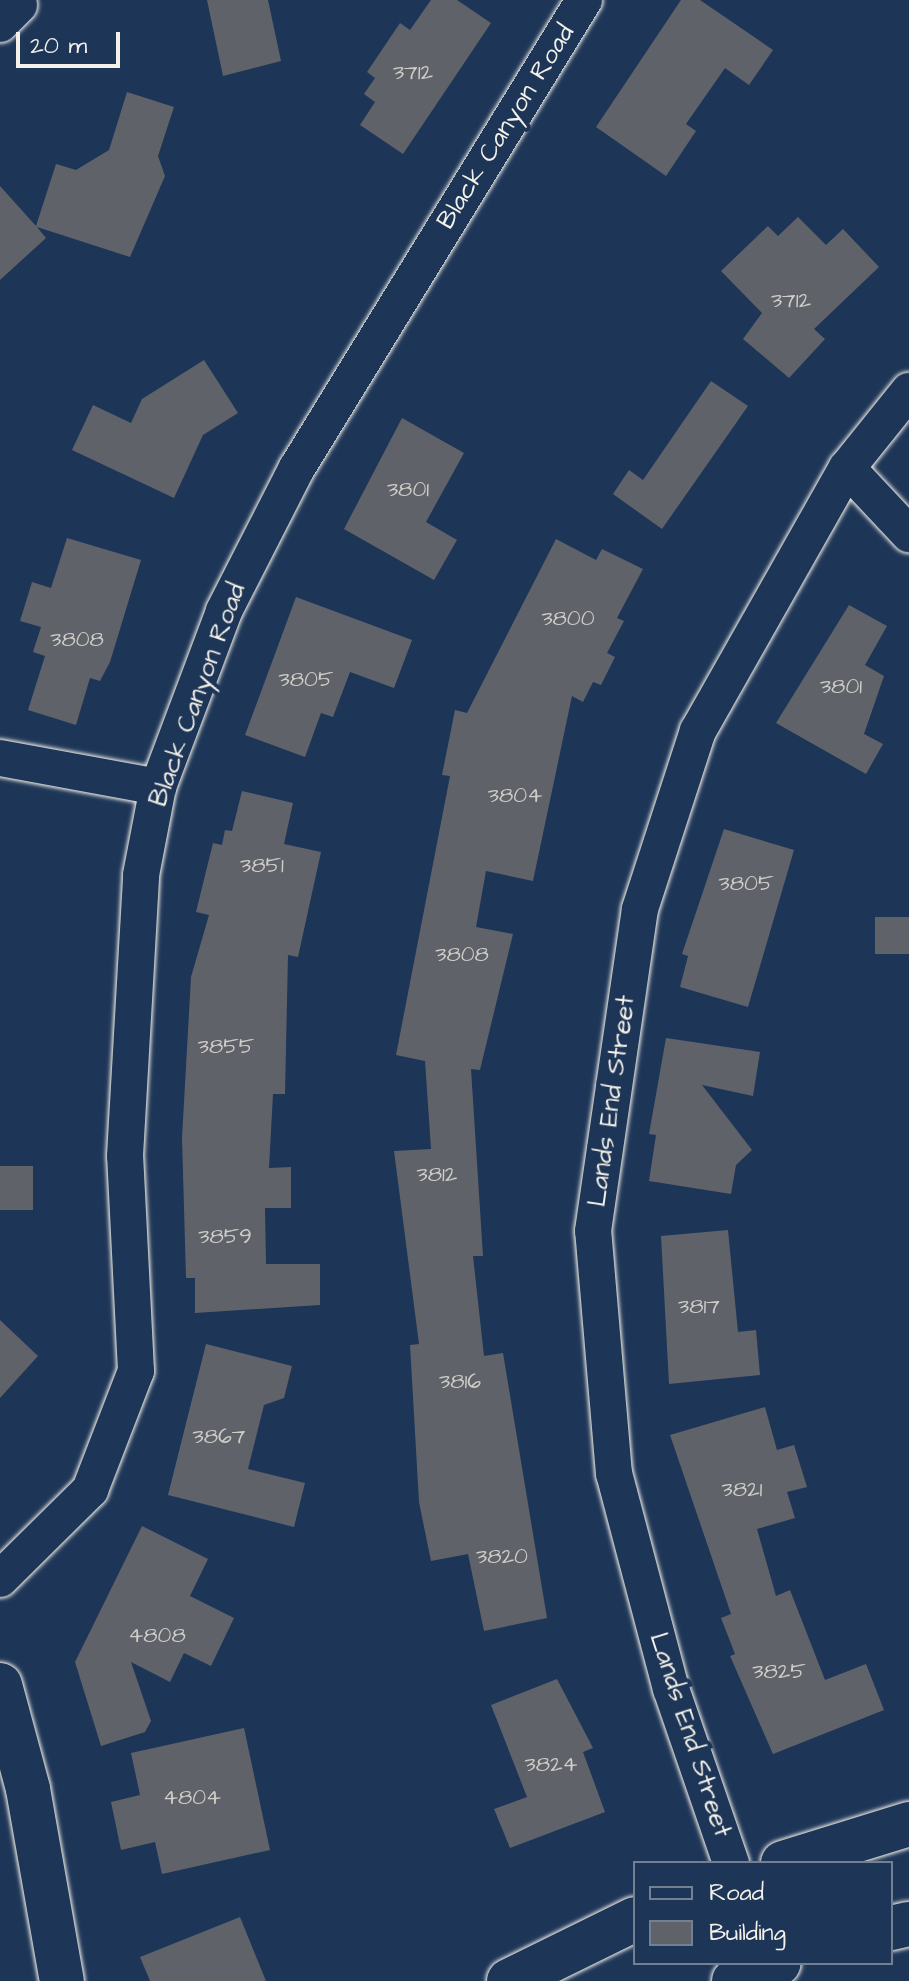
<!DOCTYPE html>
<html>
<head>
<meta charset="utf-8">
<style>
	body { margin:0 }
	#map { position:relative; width:909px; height:1981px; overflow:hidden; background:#1d3557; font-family:"Architects Daughter",sans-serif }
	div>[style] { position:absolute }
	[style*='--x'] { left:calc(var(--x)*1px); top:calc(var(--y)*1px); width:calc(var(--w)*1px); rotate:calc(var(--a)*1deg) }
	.building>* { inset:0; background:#60626a; transform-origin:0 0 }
	.roads { filter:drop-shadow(0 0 2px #f4f1e8) drop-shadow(0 0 2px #f4f1e8) }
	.minor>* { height:36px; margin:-18px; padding:0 18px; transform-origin:18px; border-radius:18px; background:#1d3557 }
	.secondary>* { height:44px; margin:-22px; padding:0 22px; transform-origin:22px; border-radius:22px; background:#1d3557 }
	span { translate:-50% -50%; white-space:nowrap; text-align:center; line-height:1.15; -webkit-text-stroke:8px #1d3557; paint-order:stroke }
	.number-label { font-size:22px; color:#cfcdc8 }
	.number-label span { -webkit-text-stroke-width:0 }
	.street-label { font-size:26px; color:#f4f1e8 }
	.legend { position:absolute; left:633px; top:1861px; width:260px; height:104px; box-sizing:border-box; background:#1d3557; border:2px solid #738091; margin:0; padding:10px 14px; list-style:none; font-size:24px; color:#f4f1e8 }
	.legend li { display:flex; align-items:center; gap:16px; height:40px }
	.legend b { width:40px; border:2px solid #738091 }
	.scale { position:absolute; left:16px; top:32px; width:104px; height:36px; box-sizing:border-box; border:4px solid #f4f1e8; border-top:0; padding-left:10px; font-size:24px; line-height:28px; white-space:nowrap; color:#f4f1e8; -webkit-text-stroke:6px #1d3557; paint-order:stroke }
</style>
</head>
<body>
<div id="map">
	<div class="building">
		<i style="clip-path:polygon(207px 0,268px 0,281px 61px,223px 76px)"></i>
		<i style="clip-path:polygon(431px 0,457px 0,491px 23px,403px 154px,360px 125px,375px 102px,364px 94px,375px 78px,367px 72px,400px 23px,410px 30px)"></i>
		<i style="clip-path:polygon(681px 0,700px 0,773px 50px,749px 85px,725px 68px,686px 124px,696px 131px,666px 176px,596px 127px)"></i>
		<i style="clip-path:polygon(127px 92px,174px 107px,158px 156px,165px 176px,130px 257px,37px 227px,46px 238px,0 280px,0 186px,36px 226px,56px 164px,76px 170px,109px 150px)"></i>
		<i style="clip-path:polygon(798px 217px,826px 245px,843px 229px,879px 267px,814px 329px,825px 339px,789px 378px,743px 339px,762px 313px,721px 271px,768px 226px,778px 236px)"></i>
		<i style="clip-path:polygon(204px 360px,238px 413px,203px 435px,174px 498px,72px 450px,93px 405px,131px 423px,142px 399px)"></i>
		<i style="clip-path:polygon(711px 381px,748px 406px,662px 529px,613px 494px,629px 470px,643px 480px)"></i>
		<i style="clip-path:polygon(402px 418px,464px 453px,426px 522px,457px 540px,434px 580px,344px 529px)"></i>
		<i style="clip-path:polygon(67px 538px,141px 560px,110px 662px,100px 681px,90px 678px,76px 725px,28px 710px,45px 656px,33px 652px,41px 627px,20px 621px,32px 582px,51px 588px)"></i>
		<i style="clip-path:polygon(556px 539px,596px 560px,602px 549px,643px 569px,617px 618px,624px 621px,607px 653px,615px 657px,601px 685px,593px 682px,583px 702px,572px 696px,533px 881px,486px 871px,476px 927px,513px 934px,480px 1070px,471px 1069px,483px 1256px,473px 1256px,484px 1356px,503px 1353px,547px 1618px,484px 1631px,468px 1554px,431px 1561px,419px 1502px,410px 1345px,419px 1344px,394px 1151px,431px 1149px,425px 1061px,396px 1055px,450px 776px,442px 775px,455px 710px,467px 713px)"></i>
		<i style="clip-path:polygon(296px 597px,412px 640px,394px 688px,350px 672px,333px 717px,321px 713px,305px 757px,245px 735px)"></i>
		<i style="clip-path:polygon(849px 605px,887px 626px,865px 665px,884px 676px,864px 734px,883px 744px,866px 774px,776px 723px)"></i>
		<i style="clip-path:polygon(242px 791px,293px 803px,284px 844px,321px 852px,298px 957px,288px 955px,285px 1094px,273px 1094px,269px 1168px,291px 1167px,291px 1208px,265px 1208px,266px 1264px,320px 1264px,320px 1305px,195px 1313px,195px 1278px,186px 1278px,182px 1138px,191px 977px,209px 915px,196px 912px,213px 843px,222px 845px,225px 830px,232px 831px)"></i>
		<i style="clip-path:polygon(724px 829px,794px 850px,748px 1007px,680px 987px,688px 956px,682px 954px)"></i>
		<i style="left:909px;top:917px;width:37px;height:34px;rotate:90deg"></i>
		<i style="clip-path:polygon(666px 1038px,760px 1052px,753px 1096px,702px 1085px,752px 1150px,736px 1165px,731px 1194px,649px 1181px,656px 1135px,649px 1134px)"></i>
		<i style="left:0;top:1166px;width:33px;height:44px"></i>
		<i style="clip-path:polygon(728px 1230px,738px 1332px,756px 1330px,760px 1375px,669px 1384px,661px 1236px)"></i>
		<i style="clip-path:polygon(0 1320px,38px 1356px,0 1398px)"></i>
		<i style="clip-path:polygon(206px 1344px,292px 1366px,284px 1398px,264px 1405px,248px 1469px,305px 1483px,294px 1527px,168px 1495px)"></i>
		<i style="clip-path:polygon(765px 1407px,777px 1450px,794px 1445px,807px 1487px,787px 1492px,795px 1518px,757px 1529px,776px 1596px,790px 1590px,825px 1680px,866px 1664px,884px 1710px,773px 1754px,730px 1656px,735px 1654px,721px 1618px,731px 1614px,670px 1435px)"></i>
		<i style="clip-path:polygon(142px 1526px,208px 1559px,190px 1596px,234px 1618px,211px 1666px,184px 1653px,170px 1682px,131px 1662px,151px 1721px,145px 1732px,101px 1746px,75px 1662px)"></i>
		<i style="clip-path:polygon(557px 1679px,593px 1748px,583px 1752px,605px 1812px,510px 1848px,494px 1809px,527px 1797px,491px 1705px)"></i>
		<i style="clip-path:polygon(244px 1728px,270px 1850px,162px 1874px,155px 1842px,121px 1850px,111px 1802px,140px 1795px,131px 1753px)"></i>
		<i style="clip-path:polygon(240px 1917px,266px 1981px,150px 1981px,140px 1957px)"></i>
	</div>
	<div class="roads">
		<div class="minor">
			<i style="--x:0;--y:24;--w:27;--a:-45"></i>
			<i style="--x:847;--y:468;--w:91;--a:46.8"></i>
			<i style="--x:0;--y:758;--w:161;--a:10.4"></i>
			<i style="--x:0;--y:1579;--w:127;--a:-44.7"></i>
			<i style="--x:90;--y:1490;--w:128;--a:-68.9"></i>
			<i style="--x:136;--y:1371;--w:215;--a:-92.9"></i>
			<i style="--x:125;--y:1156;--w:281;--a:-86.7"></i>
			<i style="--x:141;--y:875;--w:90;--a:-79.1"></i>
			<i style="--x:158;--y:787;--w:188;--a:-69.4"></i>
			<i style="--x:224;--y:611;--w:161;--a:-63"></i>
			<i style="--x:297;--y:468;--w:549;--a:-58.48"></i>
			<i style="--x:731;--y:1863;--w:184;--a:-109"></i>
			<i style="--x:671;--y:1689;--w:222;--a:-104.8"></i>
			<i style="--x:614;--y:1474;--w:244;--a:-94.9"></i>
			<i style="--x:593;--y:1231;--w:325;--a:-81.7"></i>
			<i style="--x:640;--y:909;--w:187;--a:-72"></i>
			<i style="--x:698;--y:731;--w:302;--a:-60.5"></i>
			<i style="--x:847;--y:468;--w:99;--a:-51.2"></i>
		</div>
		<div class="secondary">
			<i style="--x:0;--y:1685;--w:108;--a:74.9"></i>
			<i style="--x:28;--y:1789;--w:195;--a:80"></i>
			<i style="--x:783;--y:1863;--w:132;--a:-17.2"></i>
			<i style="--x:891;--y:1928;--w:18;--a:-13"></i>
			<i style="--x:509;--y:1981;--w:140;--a:-26.2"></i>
			<i style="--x:734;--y:1981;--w:48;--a:-21.8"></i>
		</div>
	</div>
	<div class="number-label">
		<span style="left:413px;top:73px">3712</span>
		<span style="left:791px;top:301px">3712</span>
		<span style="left:408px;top:490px">3801</span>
		<span style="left:568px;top:619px">3800</span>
		<span style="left:77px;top:640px">3808</span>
		<span style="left:306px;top:680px">3805</span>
		<span style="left:841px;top:687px">3801</span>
		<span style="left:515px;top:796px">3804</span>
		<span style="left:262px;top:866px">3851</span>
		<span style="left:746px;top:884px">3805</span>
		<span style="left:462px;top:955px">3808</span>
		<span style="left:226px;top:1047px">3855</span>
		<span style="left:437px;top:1175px">3812</span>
		<span style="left:225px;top:1237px">3859</span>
		<span style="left:699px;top:1307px">3817</span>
		<span style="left:460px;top:1382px">3816</span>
		<span style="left:219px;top:1437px">3867</span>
		<span style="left:742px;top:1490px">3821</span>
		<span style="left:502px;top:1557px">3820</span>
		<span style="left:157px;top:1636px">4808</span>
		<span style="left:779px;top:1672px">3825</span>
		<span style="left:551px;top:1765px">3824</span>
		<span style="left:192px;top:1798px">4804</span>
	</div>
	<div class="street-label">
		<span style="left:506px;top:127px;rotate:-58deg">Black Canyon Road</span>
		<span style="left:198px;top:695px;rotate:-70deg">Black Canyon Road</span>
		<span style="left:612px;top:1101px;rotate:-82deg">Lands End Street</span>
		<span style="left:690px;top:1735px;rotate:72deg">Lands End Street</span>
	</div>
	<ul class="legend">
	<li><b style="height:10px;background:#1d3557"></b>Road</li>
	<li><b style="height:22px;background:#60626a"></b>Building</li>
	</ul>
	<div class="scale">20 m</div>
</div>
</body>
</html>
